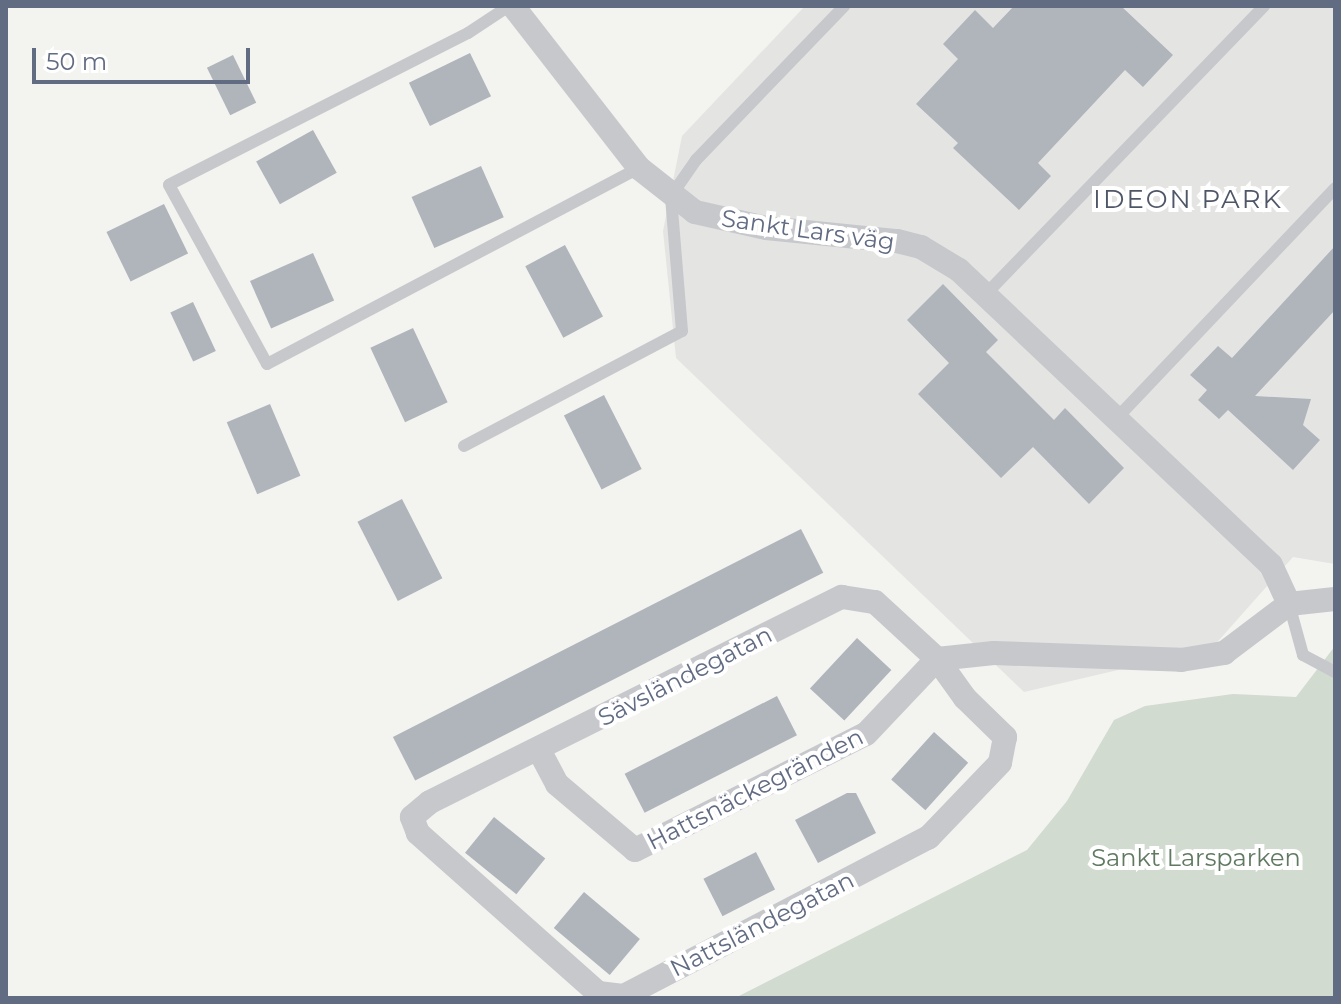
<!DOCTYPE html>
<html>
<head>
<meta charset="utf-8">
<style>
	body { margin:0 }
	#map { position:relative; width:1341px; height:1004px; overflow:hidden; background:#f3f4ef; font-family:Montserrat,sans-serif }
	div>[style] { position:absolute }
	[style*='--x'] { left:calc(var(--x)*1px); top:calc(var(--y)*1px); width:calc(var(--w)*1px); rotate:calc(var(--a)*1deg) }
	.built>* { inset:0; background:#e4e4e3 }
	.green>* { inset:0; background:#d2dbd0 }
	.building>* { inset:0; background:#b0b4bb; transform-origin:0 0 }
	.lane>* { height:12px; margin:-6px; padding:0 6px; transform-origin:6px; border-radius:6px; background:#c6c8cc }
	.street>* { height:24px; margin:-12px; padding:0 12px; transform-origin:12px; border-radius:12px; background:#c6c8cc }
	span { translate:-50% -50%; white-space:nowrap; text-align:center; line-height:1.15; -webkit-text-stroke:8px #fff; paint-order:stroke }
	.street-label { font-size:24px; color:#616b82 }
	.park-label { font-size:24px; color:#607961 }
	.neighbourhood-label { font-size:26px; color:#4f5767; letter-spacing:2px }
	.frame { position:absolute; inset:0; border:8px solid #616b82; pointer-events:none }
	.scale { position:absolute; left:32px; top:48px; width:218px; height:36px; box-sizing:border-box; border:4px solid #616b82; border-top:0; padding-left:10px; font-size:24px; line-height:28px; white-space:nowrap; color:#616b82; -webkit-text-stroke:6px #fff; paint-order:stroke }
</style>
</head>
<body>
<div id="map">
	<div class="built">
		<i style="clip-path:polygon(805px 6px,1335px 6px,1335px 564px,1293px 557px,1212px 648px,1024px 692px,676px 358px,663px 231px,682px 136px)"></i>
	</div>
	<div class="green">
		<i style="clip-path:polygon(1335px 646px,1335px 998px,735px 998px,1027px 850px,1067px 801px,1114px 720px,1145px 706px,1233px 694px,1296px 697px)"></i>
	</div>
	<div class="building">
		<i style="clip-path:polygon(1014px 6px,1121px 6px,1173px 55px,1143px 87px,1125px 70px,1038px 163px,1051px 176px,1019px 210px,953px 148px,958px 143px,916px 104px,958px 59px,943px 44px,975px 10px,993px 28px)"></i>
		<i style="left:470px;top:53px;width:48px;height:68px;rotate:64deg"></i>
		<i style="left:233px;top:55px;width:53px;height:29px;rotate:64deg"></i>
		<i style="left:313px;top:130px;width:49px;height:65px;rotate:61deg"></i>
		<i style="left:481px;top:166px;width:56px;height:76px;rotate:66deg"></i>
		<i style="left:164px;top:204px;width:55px;height:64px;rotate:64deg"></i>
		<i style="left:565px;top:245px;width:81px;height:45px;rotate:62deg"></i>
		<i style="clip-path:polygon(1335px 246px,1335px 310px,1255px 396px,1311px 399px,1303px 425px,1320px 440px,1293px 470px,1228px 410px,1219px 419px,1198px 400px,1207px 390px,1190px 375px,1218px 346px,1232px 358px)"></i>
		<i style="left:313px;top:253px;width:52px;height:69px;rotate:66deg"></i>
		<i style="clip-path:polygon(943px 284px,998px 340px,986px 352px,1054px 420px,1065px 408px,1124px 468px,1089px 504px,1033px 447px,1001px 478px,918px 394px,949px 363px,907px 320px)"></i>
		<i style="left:193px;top:302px;width:54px;height:25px;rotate:65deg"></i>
		<i style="left:413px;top:328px;width:82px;height:47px;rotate:65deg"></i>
		<i style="left:604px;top:395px;width:83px;height:45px;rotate:63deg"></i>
		<i style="left:270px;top:404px;width:78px;height:47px;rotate:67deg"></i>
		<i style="left:402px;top:499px;width:89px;height:50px;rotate:63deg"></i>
		<i style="left:801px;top:529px;width:49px;height:458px;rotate:63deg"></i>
		<i style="left:857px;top:638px;width:47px;height:69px;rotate:43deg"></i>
		<i style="left:777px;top:696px;width:44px;height:171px;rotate:63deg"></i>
		<i style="left:934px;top:732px;width:46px;height:64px;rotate:42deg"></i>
		<i style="clip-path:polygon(847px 793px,856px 793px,876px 833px,818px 863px,795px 820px)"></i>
		<i style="left:494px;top:817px;width:66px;height:46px;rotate:39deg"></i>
		<i style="left:756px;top:852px;width:42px;height:59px;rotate:63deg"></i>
		<i style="left:584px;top:892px;width:73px;height:47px;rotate:40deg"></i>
	</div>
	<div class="lane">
		<i style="--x:509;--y:6;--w:49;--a:146.6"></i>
		<i style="--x:468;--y:33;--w:335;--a:153.1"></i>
		<i style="--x:169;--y:185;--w:204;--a:61.3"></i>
		<i style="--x:267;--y:364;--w:420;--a:-27.8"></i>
		<i style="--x:985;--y:295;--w:402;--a:-46"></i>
		<i style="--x:1116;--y:419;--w:318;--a:-46.5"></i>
		<i style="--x:464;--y:446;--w:246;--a:-27.8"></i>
		<i style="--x:682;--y:331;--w:135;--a:-94.7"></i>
		<i style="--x:671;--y:196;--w:44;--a:-55.2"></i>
		<i style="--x:696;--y:160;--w:214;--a:-46.1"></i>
		<i style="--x:1289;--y:604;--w:53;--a:74.6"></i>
		<i style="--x:1303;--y:655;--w:36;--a:28"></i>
	</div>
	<div class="street">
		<i style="--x:513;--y:6;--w:205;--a:52.1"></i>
		<i style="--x:639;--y:168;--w:71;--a:38.2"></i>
		<i style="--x:695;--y:212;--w:73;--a:12.7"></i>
		<i style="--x:766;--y:228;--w:132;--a:5.7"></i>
		<i style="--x:897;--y:241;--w:25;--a:14"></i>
		<i style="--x:921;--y:247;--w:44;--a:31.2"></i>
		<i style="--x:959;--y:270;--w:429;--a:43.4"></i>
		<i style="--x:1271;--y:565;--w:43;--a:65.2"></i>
		<i style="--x:539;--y:750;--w:38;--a:62"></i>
		<i style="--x:557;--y:784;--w:102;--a:40.2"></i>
		<i style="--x:635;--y:850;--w:258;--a:-26.7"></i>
		<i style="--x:866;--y:734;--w:103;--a:-46.6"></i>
		<i style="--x:937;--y:659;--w:48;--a:54.3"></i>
		<i style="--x:965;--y:698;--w:56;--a:44.3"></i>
		<i style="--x:1005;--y:737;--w:26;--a:101"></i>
		<i style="--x:1000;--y:763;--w:103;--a:133.8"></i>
		<i style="--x:929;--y:837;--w:345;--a:152.5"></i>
		<i style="--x:623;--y:996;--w:25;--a:-173"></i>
		<i style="--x:598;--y:993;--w:241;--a:-138.4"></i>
		<i style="--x:418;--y:833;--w:17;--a:-111"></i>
		<i style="--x:412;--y:817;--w:23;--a:-40"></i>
		<i style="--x:430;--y:802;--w:460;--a:-26.5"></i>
		<i style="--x:842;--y:597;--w:33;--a:9"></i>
		<i style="--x:875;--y:602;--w:84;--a:42.6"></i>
		<i style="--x:937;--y:659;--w:57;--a:-6"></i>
		<i style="--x:994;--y:653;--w:187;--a:2.1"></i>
		<i style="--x:1181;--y:660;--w:44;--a:-9.2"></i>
		<i style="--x:1224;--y:653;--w:81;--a:-37"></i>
		<i style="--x:1289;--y:604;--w:46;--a:-6.2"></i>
	</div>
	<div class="street-label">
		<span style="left:808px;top:230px;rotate:8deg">Sankt Lars väg</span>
		<span style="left:685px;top:676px;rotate:-27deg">Sävsländegatan</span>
		<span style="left:755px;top:789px;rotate:-27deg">Hattsnäckegränden</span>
		<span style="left:762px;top:924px;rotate:-27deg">Nattsländegatan</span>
	</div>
	<div class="park-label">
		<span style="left:1196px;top:858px">Sankt Larsparken</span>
	</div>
	<div class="neighbourhood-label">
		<span style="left:1188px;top:200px">IDEON PARK</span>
	</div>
	<div class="frame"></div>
	<div class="scale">50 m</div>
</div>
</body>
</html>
